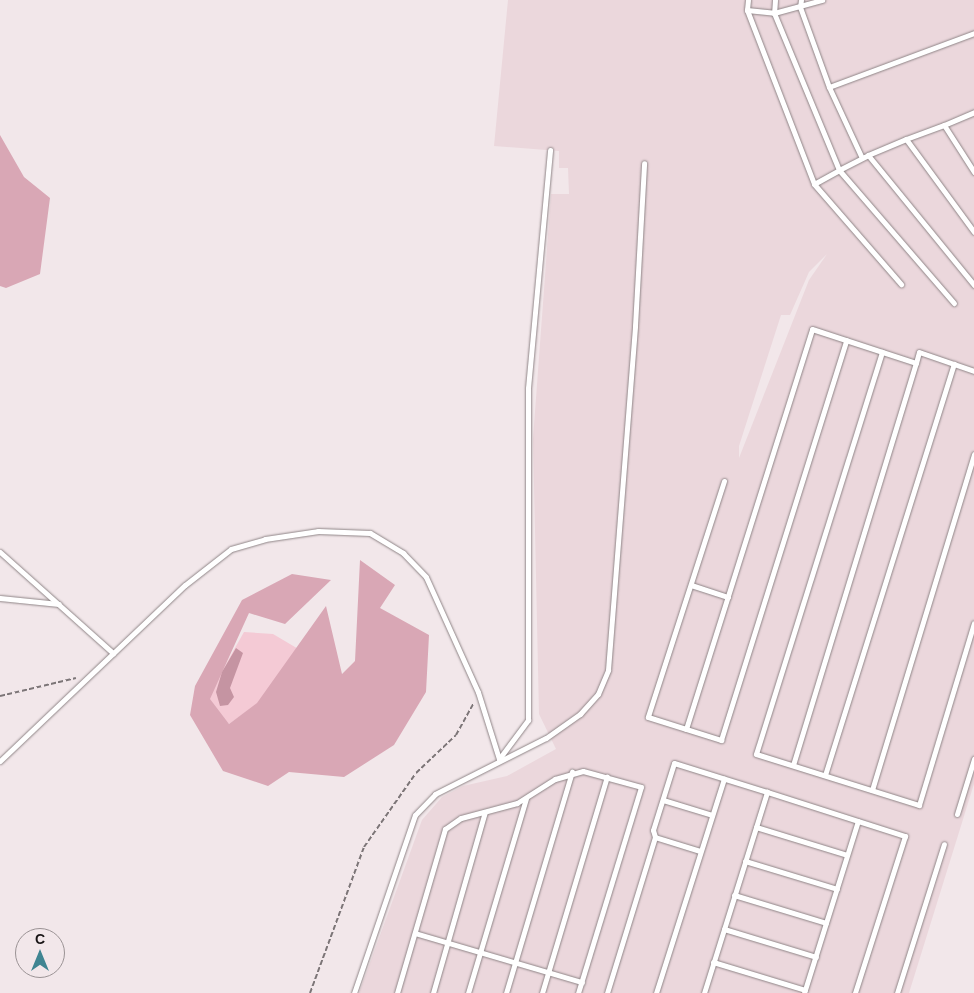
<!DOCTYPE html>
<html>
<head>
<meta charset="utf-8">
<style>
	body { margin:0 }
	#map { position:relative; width:974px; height:993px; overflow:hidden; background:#f2e7ea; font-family:"Work Sans",sans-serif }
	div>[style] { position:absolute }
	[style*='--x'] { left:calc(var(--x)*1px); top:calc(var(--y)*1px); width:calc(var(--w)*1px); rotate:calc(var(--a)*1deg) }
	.built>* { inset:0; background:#ebd7dc }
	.green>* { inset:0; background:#f4cad5 }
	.forest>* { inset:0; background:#d9a7b5 }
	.water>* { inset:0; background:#c594a2 }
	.path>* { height:2px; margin-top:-1px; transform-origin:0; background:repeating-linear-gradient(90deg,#7c7577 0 5px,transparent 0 7.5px) }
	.roads { filter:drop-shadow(0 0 1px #8f8587) drop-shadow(0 0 1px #8f8587) }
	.lane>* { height:5px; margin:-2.5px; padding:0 2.5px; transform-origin:2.5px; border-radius:2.5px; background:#fff }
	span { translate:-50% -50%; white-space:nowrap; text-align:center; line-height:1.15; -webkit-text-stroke:5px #f2e7ea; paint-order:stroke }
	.north { position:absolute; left:15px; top:928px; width:50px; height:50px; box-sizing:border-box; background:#f2e7ea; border:1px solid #9b9395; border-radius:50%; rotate:0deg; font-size:14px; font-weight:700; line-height:20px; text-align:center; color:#181415 }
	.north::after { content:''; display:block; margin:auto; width:18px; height:22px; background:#408592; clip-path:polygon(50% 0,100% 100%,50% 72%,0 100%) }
</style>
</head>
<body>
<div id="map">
	<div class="built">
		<i style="clip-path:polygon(evenodd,508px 0,974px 0,974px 784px,909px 993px,359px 993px,422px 820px,442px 797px,463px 786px,507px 776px,556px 749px,539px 714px,533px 439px,551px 194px,569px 194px,568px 168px,559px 168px,559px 151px,494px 146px,508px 0,827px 254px,809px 280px,739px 458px,739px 446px,781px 315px,790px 315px,809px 272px,827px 254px)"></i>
	</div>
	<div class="green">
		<i style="clip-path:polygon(244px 632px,273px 634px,300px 650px,277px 690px,229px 724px,205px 701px)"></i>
	</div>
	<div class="forest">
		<i style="clip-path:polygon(0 135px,24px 177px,50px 198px,40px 274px,6px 288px,0 286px)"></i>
		<i style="clip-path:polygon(360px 560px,395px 585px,380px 608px,429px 635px,426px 692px,394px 745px,344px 777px,289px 772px,268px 786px,223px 771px,190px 715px,195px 686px,242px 600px,292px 574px,331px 580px,285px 624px,249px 613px,210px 699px,229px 724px,257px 703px,326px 606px,342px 674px,355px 661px)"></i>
	</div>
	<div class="water">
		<i style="clip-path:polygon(236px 648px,243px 653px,230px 688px,234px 697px,228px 705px,220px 706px,216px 692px,222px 672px)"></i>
	</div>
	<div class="path">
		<i style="--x:0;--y:696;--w:78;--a:-13.3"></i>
		<i style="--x:310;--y:993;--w:156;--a:-69.7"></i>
		<i style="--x:364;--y:847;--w:90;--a:-54.9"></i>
		<i style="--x:416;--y:773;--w:55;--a:-43.5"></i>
		<i style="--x:456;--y:735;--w:37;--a:-61"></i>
	</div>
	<div class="roads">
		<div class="lane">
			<i style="--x:748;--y:0;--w:10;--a:96"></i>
			<i style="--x:747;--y:10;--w:186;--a:68.9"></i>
			<i style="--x:814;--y:184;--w:133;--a:49"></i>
			<i style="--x:775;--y:0;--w:13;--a:94"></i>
			<i style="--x:774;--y:13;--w:170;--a:67.5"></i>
			<i style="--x:839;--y:170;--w:33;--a:-27"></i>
			<i style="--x:868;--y:155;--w:168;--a:50.8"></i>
			<i style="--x:801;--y:0;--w:7;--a:98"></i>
			<i style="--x:800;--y:7;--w:85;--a:70.1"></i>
			<i style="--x:829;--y:87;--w:78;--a:65.1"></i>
			<i style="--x:747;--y:10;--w:27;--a:6"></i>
			<i style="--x:774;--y:13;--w:50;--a:-15.2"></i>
			<i style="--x:829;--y:87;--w:155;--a:-20.4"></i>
			<i style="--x:944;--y:125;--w:33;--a:-23"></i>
			<i style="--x:906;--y:139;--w:40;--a:-20.2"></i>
			<i style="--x:944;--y:125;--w:56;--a:57.4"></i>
			<i style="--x:868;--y:155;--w:41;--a:-22.8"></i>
			<i style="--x:906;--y:139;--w:115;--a:53.8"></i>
			<i style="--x:814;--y:184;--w:29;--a:-29"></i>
			<i style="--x:839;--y:170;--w:176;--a:49.2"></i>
			<i style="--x:882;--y:352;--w:421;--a:107.4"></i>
			<i style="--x:756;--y:754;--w:171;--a:17.4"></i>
			<i style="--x:919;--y:805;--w:190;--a:-73.2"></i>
			<i style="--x:724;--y:481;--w:248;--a:107.9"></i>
			<i style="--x:648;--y:717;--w:77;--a:17.5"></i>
			<i style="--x:721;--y:740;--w:419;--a:-72.6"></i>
			<i style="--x:0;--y:552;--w:152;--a:41.8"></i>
			<i style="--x:691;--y:585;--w:39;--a:18"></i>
			<i style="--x:0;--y:598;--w:59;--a:5.8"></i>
			<i style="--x:686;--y:729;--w:419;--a:-72.5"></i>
			<i style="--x:812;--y:329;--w:109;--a:18.1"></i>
			<i style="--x:916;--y:363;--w:11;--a:-75"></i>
			<i style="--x:919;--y:352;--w:58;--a:19.1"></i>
			<i style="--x:0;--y:761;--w:255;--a:-43.6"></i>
			<i style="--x:185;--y:585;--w:58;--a:-38"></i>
			<i style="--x:231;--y:549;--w:35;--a:-16"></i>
			<i style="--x:265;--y:539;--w:54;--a:-8.6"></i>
			<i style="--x:318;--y:531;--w:52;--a:2.2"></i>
			<i style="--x:370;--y:533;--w:39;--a:31"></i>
			<i style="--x:403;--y:553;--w:33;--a:46"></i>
			<i style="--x:426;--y:577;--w:126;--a:65.7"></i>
			<i style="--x:478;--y:692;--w:70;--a:72.6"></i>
			<i style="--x:499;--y:759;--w:49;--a:-53.4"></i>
			<i style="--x:528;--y:720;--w:332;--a:-90"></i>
			<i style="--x:528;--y:388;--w:239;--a:-84.7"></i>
			<i style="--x:793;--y:765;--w:420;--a:-73"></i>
			<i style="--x:825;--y:775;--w:431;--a:-72.6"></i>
			<i style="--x:872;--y:790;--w:351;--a:-73.1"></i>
			<i style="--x:663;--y:800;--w:51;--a:17"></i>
			<i style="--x:957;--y:814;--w:58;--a:-72.8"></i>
			<i style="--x:756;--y:827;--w:95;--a:17.1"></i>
			<i style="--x:700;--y:851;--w:47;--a:-162.7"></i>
			<i style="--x:655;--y:837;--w:7;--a:-106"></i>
			<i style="--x:653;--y:830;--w:70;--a:-72.6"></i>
			<i style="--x:674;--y:763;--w:97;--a:17.3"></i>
			<i style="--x:745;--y:861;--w:96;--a:16.9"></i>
			<i style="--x:734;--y:895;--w:96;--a:16.9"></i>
			<i style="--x:724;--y:929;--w:96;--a:16.9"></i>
			<i style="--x:415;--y:933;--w:174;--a:16.4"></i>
			<i style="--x:713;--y:962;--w:96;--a:16.9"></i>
			<i style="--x:354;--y:993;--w:188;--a:-71.1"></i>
			<i style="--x:415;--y:815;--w:29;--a:-46"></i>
			<i style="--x:435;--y:794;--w:124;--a:-26.8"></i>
			<i style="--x:546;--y:738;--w:42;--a:-35.2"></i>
			<i style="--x:580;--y:714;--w:27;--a:-48"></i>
			<i style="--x:598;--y:694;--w:26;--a:-67"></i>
			<i style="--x:608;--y:670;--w:345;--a:-85.5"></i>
			<i style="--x:635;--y:326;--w:163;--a:-86.8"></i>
			<i style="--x:397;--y:993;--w:171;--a:-73.7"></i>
			<i style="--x:445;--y:829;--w:19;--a:-35"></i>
			<i style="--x:461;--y:818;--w:58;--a:-15"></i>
			<i style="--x:517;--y:803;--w:45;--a:-32.3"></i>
			<i style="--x:555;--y:779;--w:29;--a:-16"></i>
			<i style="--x:583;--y:771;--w:60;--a:15.4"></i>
			<i style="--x:641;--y:787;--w:215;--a:107"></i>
			<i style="--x:433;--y:993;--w:188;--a:-74"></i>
			<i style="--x:468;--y:993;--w:203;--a:-73.4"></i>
			<i style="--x:506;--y:993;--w:231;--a:-73.4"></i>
			<i style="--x:542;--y:993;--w:226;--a:-73.3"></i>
			<i style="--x:607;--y:993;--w:163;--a:-72.9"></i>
			<i style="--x:656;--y:993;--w:225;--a:-72.4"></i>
			<i style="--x:704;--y:993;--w:211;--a:-72.6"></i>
			<i style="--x:767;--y:792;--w:145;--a:17.7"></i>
			<i style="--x:905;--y:836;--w:165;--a:107.7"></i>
			<i style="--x:804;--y:993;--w:180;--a:-72.6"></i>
			<i style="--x:897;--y:993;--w:156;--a:-72.5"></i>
		</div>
	</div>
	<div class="north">С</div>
</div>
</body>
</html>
